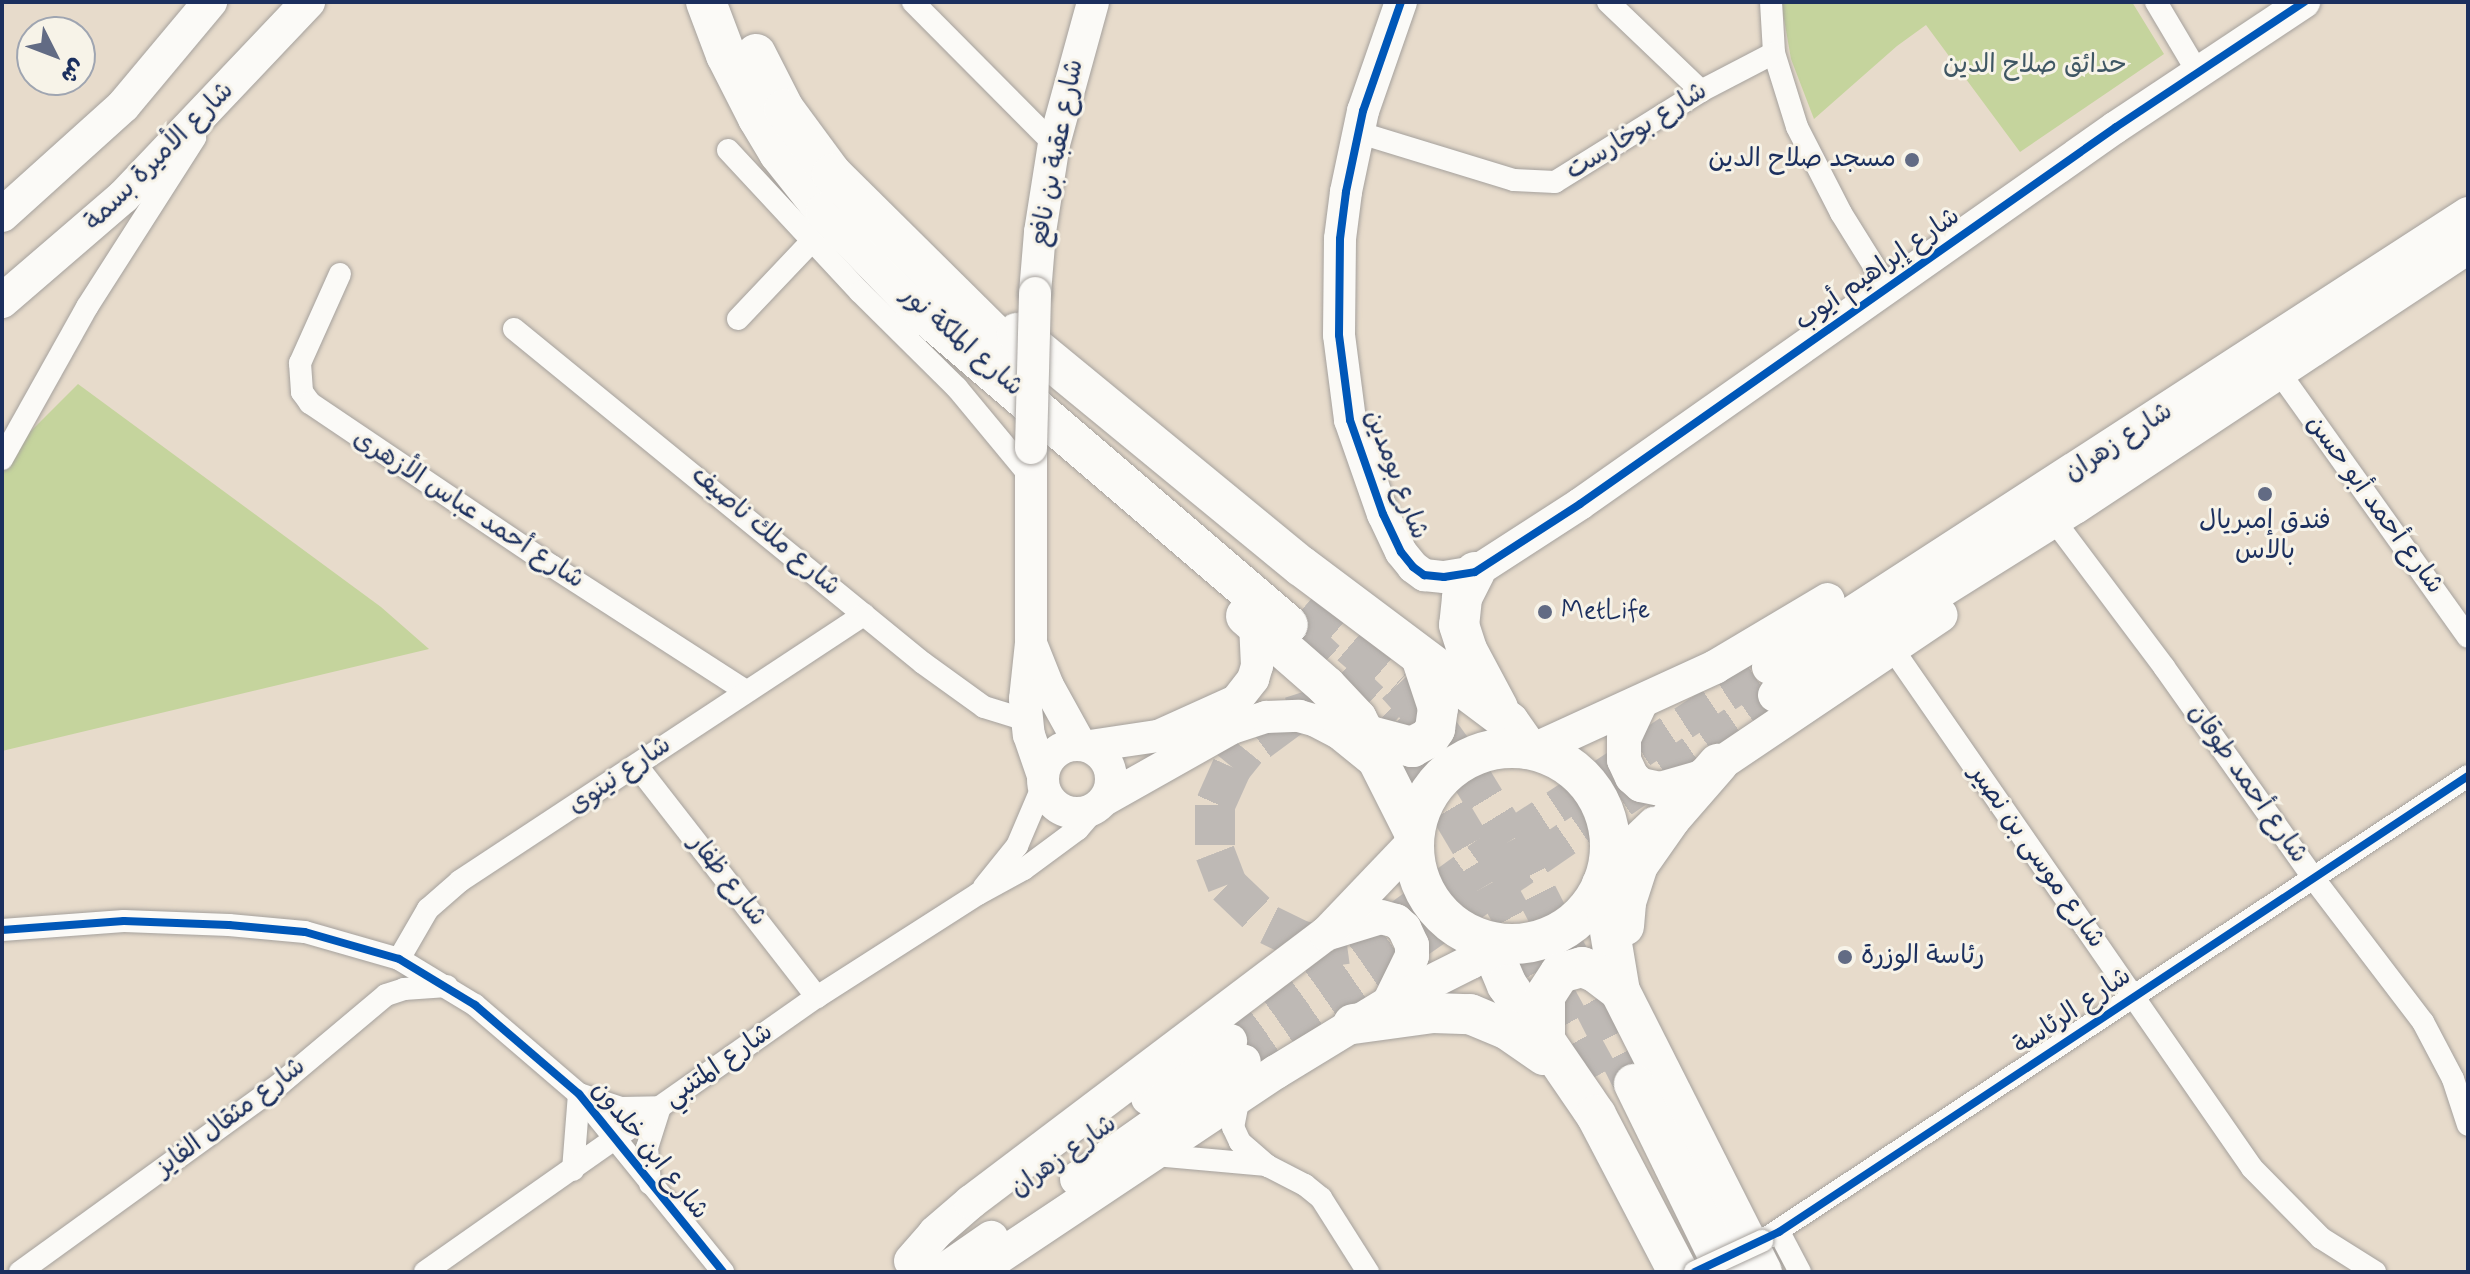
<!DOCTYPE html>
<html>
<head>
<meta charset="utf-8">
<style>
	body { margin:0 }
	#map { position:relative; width:2470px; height:1274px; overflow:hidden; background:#e7dbcb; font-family:Mynerve,"Playpen Sans Arabic",sans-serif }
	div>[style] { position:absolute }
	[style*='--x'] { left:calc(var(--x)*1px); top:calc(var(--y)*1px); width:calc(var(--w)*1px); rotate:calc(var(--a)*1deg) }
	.green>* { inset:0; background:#c5d49d }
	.primary-tunnel>* { height:34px; margin-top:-17px; transform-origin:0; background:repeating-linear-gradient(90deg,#beb9b5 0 34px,transparent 0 51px) }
	.highway-tunnel>* { height:40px; margin-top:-20px; transform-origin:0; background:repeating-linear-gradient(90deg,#beb9b5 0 40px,transparent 0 60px) }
	.roads { filter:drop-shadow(0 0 2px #a5a19d) drop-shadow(0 0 2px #a5a19d) }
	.street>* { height:22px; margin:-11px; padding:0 11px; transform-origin:11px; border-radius:11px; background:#fbfaf7 }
	.secondary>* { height:32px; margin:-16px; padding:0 16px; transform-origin:16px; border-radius:16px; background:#fbfaf7 }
	.secondary>.ring { margin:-16px; padding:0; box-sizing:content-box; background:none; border:32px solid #fbfaf7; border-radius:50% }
	.primary>* { height:34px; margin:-17px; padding:0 17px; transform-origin:17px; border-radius:17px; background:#fbfaf7 }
	.highway>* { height:40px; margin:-20px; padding:0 20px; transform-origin:20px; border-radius:20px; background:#fbfaf7 }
	.highway>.ring { margin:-20px; padding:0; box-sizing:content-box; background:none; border:40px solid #fbfaf7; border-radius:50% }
	.bridges { filter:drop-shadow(0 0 2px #a5a19d) drop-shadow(0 0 2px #a5a19d) }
	.street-bridge>* { height:22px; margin:-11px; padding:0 11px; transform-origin:11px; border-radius:11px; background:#fbfaf7 }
	.secondary-bridge>* { height:32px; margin:-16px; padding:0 16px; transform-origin:16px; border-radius:16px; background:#fbfaf7 }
	.cycleway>* { height:8px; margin:-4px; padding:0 4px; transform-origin:4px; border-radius:4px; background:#0057b8 }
	.dots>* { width:22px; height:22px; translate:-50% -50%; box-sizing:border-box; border:4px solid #f7f3e8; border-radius:50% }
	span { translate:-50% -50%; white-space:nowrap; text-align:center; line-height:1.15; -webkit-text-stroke:6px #f7f3e8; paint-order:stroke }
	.park-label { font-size:26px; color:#3f5764 }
	.street-label { font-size:26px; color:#1b2f5e }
	.poi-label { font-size:26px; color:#1b2f5e }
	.right { translate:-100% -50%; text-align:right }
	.left { translate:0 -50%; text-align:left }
	.frame { position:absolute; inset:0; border:4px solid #1b2f5e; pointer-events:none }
	.north { position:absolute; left:16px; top:16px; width:80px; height:80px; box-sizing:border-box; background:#f7f3e8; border:2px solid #9fa5b1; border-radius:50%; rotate:132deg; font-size:22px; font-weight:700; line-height:32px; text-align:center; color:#1b2f5e }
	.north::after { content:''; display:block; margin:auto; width:28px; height:36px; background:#626b84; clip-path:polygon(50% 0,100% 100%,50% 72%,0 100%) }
</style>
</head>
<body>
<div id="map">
	<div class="green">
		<i style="clip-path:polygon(1781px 2px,2132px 2px,2164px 54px,2020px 152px,1926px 25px,1897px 46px,1814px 119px,1791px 59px)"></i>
		<i style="clip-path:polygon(78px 384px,381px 607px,429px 649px,2px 751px,2px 460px)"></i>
	</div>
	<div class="primary-tunnel">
		<i style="--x:1230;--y:1041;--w:350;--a:-36.1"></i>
		<i style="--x:1513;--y:835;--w:306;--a:-33.3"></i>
		<i style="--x:1244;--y:1061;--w:645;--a:-34.58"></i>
	</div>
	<div class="highway-tunnel">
		<i style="--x:1305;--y:606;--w:121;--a:40.7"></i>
		<i style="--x:1397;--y:685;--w:64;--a:48.1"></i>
		<i style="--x:1440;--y:733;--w:41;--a:54"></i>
		<i style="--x:1464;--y:766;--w:88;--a:58.5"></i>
		<i style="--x:1510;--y:841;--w:273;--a:63"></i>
		<i style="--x:1297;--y:633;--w:132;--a:43.5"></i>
		<i style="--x:1393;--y:724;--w:43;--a:52.6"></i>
		<i style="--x:1419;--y:758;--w:144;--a:59.2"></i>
		<i style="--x:1493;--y:882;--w:220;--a:61.2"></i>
		<i style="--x:1315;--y:709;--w:25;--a:162"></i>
		<i style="--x:1291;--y:717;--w:56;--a:143.7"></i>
		<i style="--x:1246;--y:750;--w:22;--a:129"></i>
		<i style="--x:1232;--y:767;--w:42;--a:114.1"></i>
		<i style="--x:1215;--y:805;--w:48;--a:90"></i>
		<i style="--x:1215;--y:853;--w:34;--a:69"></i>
		<i style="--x:1227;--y:885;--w:58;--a:43.6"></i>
		<i style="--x:1269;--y:925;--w:37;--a:26"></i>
		<i style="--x:1302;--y:941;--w:30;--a:9"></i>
		<i style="--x:1332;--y:946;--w:15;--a:-8"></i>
	</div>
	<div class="roads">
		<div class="street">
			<i style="--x:913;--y:2;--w:200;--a:45.2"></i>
			<i style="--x:1608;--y:2;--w:129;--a:43.7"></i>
			<i style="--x:1771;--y:2;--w:51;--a:86.6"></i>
			<i style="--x:1774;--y:53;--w:77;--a:72.7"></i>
			<i style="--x:1797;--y:127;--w:97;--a:62.9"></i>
			<i style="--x:1841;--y:213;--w:87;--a:58.1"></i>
			<i style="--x:2156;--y:2;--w:80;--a:59.3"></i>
			<i style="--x:1357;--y:132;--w:164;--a:17"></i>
			<i style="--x:1514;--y:180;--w:41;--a:2.8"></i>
			<i style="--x:1555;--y:182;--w:172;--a:-31.9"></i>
			<i style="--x:1701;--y:91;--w:82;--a:-27.5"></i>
			<i style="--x:728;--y:150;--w:194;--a:47.1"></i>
			<i style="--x:860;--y:292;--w:136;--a:44.7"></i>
			<i style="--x:957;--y:388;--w:114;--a:50.3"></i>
			<i style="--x:340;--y:274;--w:98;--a:114.2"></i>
			<i style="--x:300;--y:363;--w:29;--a:86"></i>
			<i style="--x:302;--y:392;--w:14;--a:54"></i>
			<i style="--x:310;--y:403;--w:292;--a:34"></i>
			<i style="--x:552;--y:566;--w:231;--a:32.8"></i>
			<i style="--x:738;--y:319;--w:108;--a:-46.5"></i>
			<i style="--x:514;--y:329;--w:528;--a:39.24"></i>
			<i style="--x:923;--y:663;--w:75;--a:35.8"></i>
			<i style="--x:984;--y:707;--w:44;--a:17.2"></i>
			<i style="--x:2279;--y:372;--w:325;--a:54.5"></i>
			<i style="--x:2;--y:459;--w:174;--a:-60.8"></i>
			<i style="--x:87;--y:307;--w:201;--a:-57.4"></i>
			<i style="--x:2062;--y:531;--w:170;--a:53.1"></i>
			<i style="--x:2164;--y:667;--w:260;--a:54.7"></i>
			<i style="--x:2314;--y:879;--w:180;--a:52.7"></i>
			<i style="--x:2423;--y:1022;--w:64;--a:62.2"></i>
			<i style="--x:2453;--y:1079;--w:48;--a:71.9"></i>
			<i style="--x:1892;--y:648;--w:632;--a:55.3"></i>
			<i style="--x:2252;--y:1168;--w:98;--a:45.4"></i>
			<i style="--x:2321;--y:1238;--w:64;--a:32.2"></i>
			<i style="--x:637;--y:766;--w:293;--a:52.1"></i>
			<i style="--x:984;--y:887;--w:53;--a:-51.2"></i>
			<i style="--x:1017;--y:846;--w:66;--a:-66.9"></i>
			<i style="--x:2;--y:930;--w:122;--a:-4.2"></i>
			<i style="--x:124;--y:921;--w:105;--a:2.2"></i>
			<i style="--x:229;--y:925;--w:76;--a:5.3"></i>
			<i style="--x:305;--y:932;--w:98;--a:16"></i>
			<i style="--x:399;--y:959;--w:89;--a:31.2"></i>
			<i style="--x:475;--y:1005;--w:137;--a:40.6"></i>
			<i style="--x:579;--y:1094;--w:229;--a:51"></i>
			<i style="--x:399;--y:959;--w:58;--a:-59.9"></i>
			<i style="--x:428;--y:909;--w:43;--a:-41.2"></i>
			<i style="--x:460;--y:881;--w:484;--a:-33.4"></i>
			<i style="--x:1239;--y:1097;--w:31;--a:101"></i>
			<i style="--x:1233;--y:1127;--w:17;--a:65"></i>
			<i style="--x:1240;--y:1142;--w:37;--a:41"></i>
			<i style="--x:1268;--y:1166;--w:42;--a:27.2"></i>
			<i style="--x:1305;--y:1185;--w:21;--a:39"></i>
			<i style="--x:1321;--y:1198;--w:88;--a:57.6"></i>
			<i style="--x:1155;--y:1155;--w:112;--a:5.1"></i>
			<i style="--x:573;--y:1170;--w:76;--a:-85.5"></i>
			<i style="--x:579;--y:1094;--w:44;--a:18.4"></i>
			<i style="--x:621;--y:1108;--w:39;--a:-1"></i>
			<i style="--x:660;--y:1107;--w:43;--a:107.6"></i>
			<i style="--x:647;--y:1148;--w:36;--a:85"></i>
			<i style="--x:1779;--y:1232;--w:45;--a:62.3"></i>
			<i style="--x:1762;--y:1241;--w:845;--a:-33.37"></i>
			<i style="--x:20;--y:1272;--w:321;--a:-35.9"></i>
			<i style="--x:280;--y:1084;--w:138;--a:-40"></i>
			<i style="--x:386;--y:995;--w:19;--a:-18"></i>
			<i style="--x:404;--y:989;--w:43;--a:-4"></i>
			<i style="--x:425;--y:1272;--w:479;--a:-35.1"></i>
			<i style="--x:817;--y:997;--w:191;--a:-32.6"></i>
			<i style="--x:978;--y:894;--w:52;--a:-28.5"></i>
			<i style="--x:1024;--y:869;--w:67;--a:-36.5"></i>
			<i style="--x:1078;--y:829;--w:30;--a:-49"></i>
		</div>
		<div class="secondary">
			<i style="--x:1401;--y:2;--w:115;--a:109.2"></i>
			<i style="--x:1363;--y:111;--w:83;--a:101.9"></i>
			<i style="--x:1346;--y:192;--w:47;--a:97.3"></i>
			<i style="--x:1340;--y:239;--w:96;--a:90.6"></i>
			<i style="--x:1339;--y:335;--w:86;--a:82.6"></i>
			<i style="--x:1350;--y:420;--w:100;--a:70.7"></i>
			<i style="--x:1383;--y:514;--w:42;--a:64.7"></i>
			<i style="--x:1401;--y:552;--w:19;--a:51"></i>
			<i style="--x:1413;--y:567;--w:14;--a:36"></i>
			<i style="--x:1424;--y:575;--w:20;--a:6"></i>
			<i style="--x:1444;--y:577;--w:31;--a:-9"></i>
			<i style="--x:1475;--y:572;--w:125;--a:-32.9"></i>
			<i style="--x:1580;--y:504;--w:655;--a:-35.12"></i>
			<i style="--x:2116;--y:127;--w:226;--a:-33.6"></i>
			<i style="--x:1035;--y:293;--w:61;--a:-85.3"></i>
			<i style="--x:1040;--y:232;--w:89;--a:-81"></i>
			<i style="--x:1054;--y:144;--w:147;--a:-74.6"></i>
			<i style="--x:1031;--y:448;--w:195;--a:90"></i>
			<i style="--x:1031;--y:643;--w:56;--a:96.1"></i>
			<i style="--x:1025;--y:699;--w:36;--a:84"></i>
			<i style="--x:1029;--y:735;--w:43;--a:71.1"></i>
			<i style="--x:1032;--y:646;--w:43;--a:68.2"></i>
			<i style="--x:1048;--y:686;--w:66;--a:61.1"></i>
			<i class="ring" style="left:1043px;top:745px;width:36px;height:36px"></i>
			<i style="--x:1090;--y:746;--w:69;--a:-8.4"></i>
			<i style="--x:1158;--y:736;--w:85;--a:-24.2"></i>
			<i style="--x:1236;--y:701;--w:28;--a:-52"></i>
			<i style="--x:1253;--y:679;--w:14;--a:-73"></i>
			<i style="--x:1257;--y:666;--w:42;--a:-92.7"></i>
			<i style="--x:1106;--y:799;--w:145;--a:-29.4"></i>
			<i style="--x:1232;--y:728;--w:36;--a:-18"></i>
			<i style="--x:1266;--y:717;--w:33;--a:-2"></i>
			<i style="--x:1299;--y:716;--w:18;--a:16"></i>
			<i style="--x:1316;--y:721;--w:26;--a:28"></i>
			<i style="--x:1339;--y:733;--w:48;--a:39"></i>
		</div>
		<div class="primary">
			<i style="--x:2;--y:215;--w:163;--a:-42"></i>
			<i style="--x:123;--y:106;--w:136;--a:-50.1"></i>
			<i style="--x:2;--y:301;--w:160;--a:-40.7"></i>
			<i style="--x:123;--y:197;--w:269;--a:-46.5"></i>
			<i style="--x:1769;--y:667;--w:833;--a:-32.95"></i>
			<i style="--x:1775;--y:695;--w:354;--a:-32.1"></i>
			<i style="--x:2075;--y:507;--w:471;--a:-33.5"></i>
			<i style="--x:1641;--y:702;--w:40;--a:115"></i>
			<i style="--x:1624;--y:738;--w:22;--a:90"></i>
			<i style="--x:1624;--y:760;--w:19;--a:65"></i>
			<i style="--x:1632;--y:777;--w:12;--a:42"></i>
			<i style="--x:1641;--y:785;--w:19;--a:12"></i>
			<i style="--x:1660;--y:789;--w:37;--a:-16"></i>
			<i style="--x:1534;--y:750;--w:199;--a:-24.6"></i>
			<i style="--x:1715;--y:667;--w:131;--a:-30.7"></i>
			<i style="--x:1696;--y:780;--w:295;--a:-34"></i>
			<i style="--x:1608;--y:868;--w:64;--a:-43.7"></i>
			<i style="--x:1332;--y:932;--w:51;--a:-17"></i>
			<i style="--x:1381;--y:917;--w:16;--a:15"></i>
			<i style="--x:1396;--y:921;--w:11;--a:41"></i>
			<i style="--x:1404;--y:928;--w:19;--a:65"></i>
			<i style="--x:1412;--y:945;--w:11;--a:90"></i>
			<i style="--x:1412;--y:956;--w:52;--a:116.1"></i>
			<i style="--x:1148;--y:1098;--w:100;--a:-34.8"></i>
			<i style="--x:1077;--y:1179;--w:204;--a:-35.2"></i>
			<i style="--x:911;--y:1261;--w:37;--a:-49"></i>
			<i style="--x:935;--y:1233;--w:48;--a:-40.7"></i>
			<i style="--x:971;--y:1202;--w:445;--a:-37.1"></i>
			<i style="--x:1326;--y:934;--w:126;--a:-46.3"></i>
			<i style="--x:942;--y:1272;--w:60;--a:-34.8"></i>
			<i style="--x:976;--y:1272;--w:361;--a:-33.7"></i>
			<i style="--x:1276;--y:1072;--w:132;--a:-31.4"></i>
			<i style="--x:1389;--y:1003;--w:92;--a:-26.6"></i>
			<i style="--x:1471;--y:962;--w:26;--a:-50"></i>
		</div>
		<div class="highway">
			<i style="--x:706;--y:2;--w:57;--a:69.3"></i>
			<i style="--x:726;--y:55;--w:71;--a:63.1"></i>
			<i style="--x:758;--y:118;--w:41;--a:59"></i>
			<i style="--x:779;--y:153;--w:75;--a:51.5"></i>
			<i style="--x:826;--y:212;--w:141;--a:45.9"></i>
			<i style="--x:924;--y:313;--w:479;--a:40.6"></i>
			<i style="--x:756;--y:54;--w:62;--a:63"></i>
			<i style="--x:784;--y:109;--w:81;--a:53.6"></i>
			<i style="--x:832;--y:174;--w:281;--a:44.7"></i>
			<i style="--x:1017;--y:333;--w:367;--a:39.4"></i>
			<i style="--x:1301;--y:566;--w:260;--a:36.9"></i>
			<i style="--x:1509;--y:722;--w:33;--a:55"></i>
			<i style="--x:1475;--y:572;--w:29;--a:117"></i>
			<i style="--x:1462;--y:598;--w:27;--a:96"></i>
			<i style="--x:1459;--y:625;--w:26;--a:72"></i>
			<i style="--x:1467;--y:650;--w:66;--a:61.9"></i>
			<i style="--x:1246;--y:616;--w:106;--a:41.2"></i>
			<i style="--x:1326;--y:686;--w:45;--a:46.8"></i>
			<i style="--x:1357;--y:719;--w:127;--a:63.2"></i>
			<i style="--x:1367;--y:735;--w:47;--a:14.9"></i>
			<i style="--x:1412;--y:747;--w:19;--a:-28"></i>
			<i style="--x:1429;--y:738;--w:11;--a:-56"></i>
			<i style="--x:1435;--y:729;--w:21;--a:-82"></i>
			<i style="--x:1438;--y:708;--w:54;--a:-108.4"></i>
			<i class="ring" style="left:1414px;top:748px;width:156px;height:156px"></i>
			<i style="--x:1602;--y:884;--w:109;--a:80.5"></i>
			<i style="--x:1620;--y:991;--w:315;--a:63.2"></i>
			<i style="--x:1624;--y:926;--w:24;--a:-85"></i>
			<i style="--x:1626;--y:902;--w:39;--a:-72"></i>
			<i style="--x:1638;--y:865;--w:57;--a:-54.9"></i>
			<i style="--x:1671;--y:818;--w:72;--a:-49"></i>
			<i style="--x:1495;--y:943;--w:21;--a:82"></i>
			<i style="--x:1498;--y:964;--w:23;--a:67"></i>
			<i style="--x:1507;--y:985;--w:158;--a:55.6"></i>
			<i style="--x:1596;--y:1115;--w:177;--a:62.4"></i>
			<i style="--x:1353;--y:1024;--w:81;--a:-7.8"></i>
			<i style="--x:1433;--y:1013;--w:37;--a:2"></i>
			<i style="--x:1470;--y:1014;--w:41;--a:22.8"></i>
			<i style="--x:1508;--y:1030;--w:44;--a:34.8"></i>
			<i style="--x:1545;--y:1041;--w:45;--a:-90"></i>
			<i style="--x:1545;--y:996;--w:27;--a:-57"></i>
			<i style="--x:1560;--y:973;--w:23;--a:-15"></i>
			<i style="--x:1582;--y:967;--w:14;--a:21"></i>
			<i style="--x:1595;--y:972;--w:31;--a:37"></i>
			<i style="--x:1634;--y:1084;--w:209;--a:63.9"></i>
		</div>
	</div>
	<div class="bridges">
		<div class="street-bridge">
			<i style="--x:1695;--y:1272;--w:74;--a:-24.8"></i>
		</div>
		<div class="secondary-bridge">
			<i style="--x:1031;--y:448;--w:155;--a:-88.5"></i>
		</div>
	</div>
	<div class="cycleway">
		<i style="--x:1401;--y:2;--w:115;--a:109.2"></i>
		<i style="--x:1363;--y:111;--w:83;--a:101.9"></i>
		<i style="--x:1346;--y:192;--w:47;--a:97.3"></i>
		<i style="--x:1340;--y:239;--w:96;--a:90.6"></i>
		<i style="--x:1339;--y:335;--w:86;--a:82.6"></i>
		<i style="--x:1350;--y:420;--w:100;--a:70.7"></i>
		<i style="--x:1383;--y:514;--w:42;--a:64.7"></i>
		<i style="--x:1401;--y:552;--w:19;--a:51"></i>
		<i style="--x:1413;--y:567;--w:14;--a:36"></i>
		<i style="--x:1424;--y:575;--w:20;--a:6"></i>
		<i style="--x:1444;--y:577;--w:31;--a:-9"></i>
		<i style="--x:1475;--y:572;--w:125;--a:-32.9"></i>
		<i style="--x:1580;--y:504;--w:655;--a:-35.12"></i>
		<i style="--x:2116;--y:127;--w:226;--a:-33.6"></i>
		<i style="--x:2;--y:930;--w:122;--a:-4.2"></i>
		<i style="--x:124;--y:921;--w:105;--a:2.2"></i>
		<i style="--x:229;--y:925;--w:76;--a:5.3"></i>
		<i style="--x:305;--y:932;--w:98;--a:16"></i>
		<i style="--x:399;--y:959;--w:89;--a:31.2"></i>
		<i style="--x:475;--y:1005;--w:137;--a:40.6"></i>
		<i style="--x:579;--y:1094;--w:229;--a:51"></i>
		<i style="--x:1695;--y:1272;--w:93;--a:-25.5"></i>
		<i style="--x:1779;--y:1232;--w:826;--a:-33.5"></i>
	</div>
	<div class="dots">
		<i style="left:1912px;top:160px;background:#626b84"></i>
		<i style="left:2265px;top:494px;background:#626b84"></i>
		<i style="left:1545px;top:612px;background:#626b84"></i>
		<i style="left:1845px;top:957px;background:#626b84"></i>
	</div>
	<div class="park-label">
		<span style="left:2035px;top:66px">حدائق صلاح الدين</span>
	</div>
	<div class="street-label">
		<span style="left:1637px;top:132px;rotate:-32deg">شارع بوخارست</span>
		<span style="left:1058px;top:153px;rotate:-79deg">شارع عقبة بن نافع</span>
		<span style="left:160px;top:157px;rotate:-45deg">شارع الأميرة بسمة</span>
		<span style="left:1878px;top:270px;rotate:-35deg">شارع إبراهيم أيوب</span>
		<span style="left:961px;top:342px;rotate:41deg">شارع الملكة نور</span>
		<span style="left:2119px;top:443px;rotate:-33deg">شارع زهران</span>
		<span style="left:1395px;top:475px;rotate:69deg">شارع بومدين</span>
		<span style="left:2374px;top:505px;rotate:54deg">شارع أحمد أبو حسن</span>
		<span style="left:468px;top:510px;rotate:33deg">شارع أحمد عباس الأزهرى</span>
		<span style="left:765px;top:532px;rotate:40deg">شارع ملك ناصيف</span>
		<span style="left:620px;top:776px;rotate:-34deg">شارع نينوى</span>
		<span style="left:2247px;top:784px;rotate:55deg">شارع أحمد طوقان</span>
		<span style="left:2036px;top:857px;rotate:55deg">شارع موسى بن نصير</span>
		<span style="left:727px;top:881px;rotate:52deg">شارع ظفار</span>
		<span style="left:2073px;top:1012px;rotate:-34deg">شارع الرئاسة</span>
		<span style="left:719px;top:1066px;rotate:-35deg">شارع المتنبي</span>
		<span style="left:231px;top:1118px;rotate:-37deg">شارع مثقال الفايز</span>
		<span style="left:649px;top:1151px;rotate:51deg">شارع ابن خلدون</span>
		<span style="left:1064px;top:1157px;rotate:-35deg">شارع زهران</span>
	</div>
	<div class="poi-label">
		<span class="right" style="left:1896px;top:160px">مسجد صلاح الدين</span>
		<span style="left:2265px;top:537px">فندق إمبريال<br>بالاس</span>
		<span class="left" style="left:1561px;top:612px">MetLife</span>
		<span class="left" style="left:1861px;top:957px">رئاسة الوزرة</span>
	</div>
	<div class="frame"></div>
	<div class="north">ش</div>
</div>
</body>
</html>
